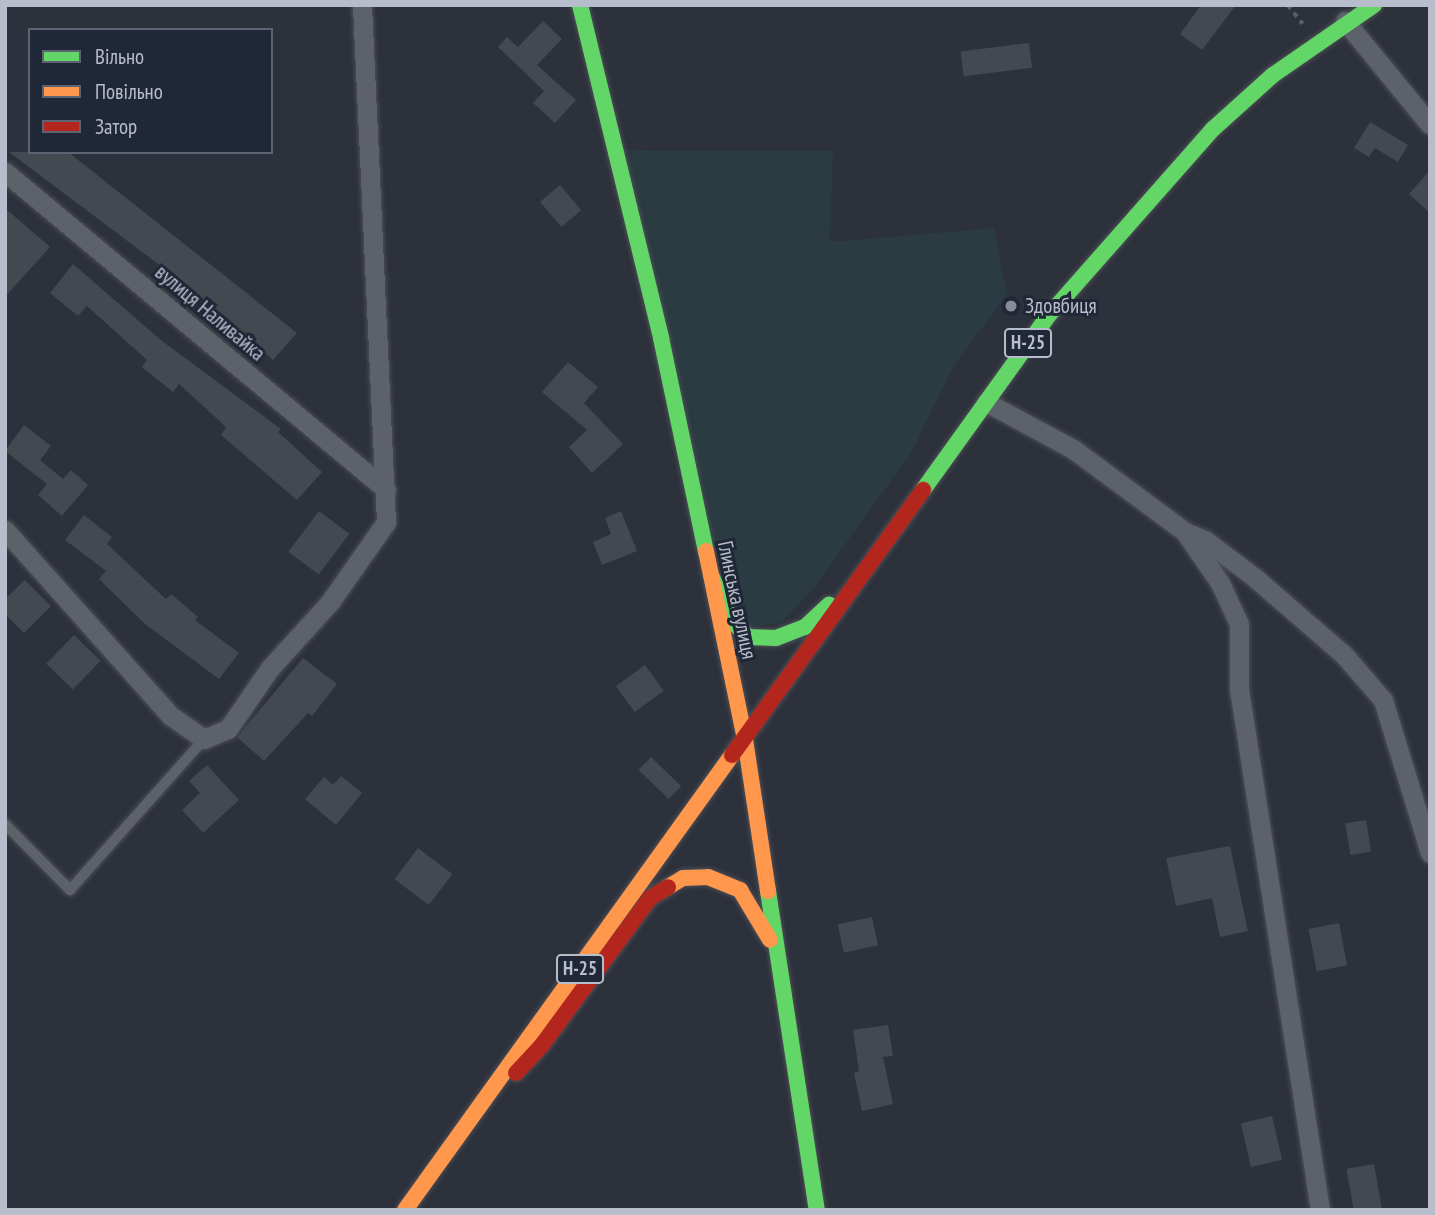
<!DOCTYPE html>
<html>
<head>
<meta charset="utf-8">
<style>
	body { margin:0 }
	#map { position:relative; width:1435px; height:1215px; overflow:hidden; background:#2d313b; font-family:"PT Sans Narrow",sans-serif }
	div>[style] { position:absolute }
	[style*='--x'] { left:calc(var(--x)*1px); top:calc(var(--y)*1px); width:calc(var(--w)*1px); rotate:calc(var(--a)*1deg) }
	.green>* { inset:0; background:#2a3b41 }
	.building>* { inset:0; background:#444850; transform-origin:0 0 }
	.path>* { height:3.5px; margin-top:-1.75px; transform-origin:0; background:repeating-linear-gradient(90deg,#5a5f66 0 5px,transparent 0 10px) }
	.roads { filter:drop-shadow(0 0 2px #4b4e55) drop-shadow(0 0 2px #4b4e55) }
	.lane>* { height:10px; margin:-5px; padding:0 5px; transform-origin:5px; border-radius:5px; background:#5d6169 }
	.street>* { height:19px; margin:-9.5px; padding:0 9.5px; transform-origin:9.5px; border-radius:9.5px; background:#5d6169 }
	.fast>* { height:16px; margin:-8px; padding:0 8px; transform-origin:8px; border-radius:8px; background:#63d668 }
	.slow>* { height:16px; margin:-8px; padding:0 8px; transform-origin:8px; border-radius:8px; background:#ff974d }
	.jam>* { height:16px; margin:-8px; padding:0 8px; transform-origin:8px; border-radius:8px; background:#b3261e }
	.dots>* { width:19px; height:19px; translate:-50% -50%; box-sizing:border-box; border:4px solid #202736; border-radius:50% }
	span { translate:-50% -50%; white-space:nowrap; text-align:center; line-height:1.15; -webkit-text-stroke:6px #202736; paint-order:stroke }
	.shield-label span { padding:2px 5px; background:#202736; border:2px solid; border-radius:5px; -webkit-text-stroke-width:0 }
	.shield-label { font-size:19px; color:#b8bdcb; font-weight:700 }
	.poi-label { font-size:21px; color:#b8bdcb }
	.left { translate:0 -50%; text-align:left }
	.street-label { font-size:21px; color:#b8bdcb }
	.frame { position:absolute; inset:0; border:7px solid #b8bdcb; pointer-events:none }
	.legend { position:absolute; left:28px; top:28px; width:245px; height:126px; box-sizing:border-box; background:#202736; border:2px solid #5d6372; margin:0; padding:9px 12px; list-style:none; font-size:21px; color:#b8bdcb }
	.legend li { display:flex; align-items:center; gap:14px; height:35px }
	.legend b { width:35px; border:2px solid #5d6372 }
</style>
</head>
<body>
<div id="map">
	<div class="green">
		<i style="clip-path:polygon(614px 150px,833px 151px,830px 242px,994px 228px,1007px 295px,954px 365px,911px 453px,813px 589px,781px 623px,735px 629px)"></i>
	</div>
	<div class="building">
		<i style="clip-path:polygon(1201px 5px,1236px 5px,1202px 50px,1180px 34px)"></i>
		<i style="clip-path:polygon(543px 21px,562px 39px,537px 65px,576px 100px,555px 123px,533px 103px,544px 91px,498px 47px,507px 37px,518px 47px)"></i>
		<i style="left:1029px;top:43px;width:25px;height:69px;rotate:83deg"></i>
		<i style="clip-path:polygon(1370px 122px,1408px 145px,1398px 162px,1375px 148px,1369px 157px,1354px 148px)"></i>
		<i style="clip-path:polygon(9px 152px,68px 152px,297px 333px,273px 360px,186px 285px)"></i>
		<i style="clip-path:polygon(1430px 170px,1430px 213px,1409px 194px)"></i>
		<i style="left:560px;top:185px;width:33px;height:26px;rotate:50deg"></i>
		<i style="clip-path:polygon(5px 208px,50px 247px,5px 297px)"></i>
		<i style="clip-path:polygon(73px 264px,162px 341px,281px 429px,278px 432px,322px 472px,297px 500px,221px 435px,226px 427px,179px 384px,173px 392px,142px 367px,147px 360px,87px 306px,78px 316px,50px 293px)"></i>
		<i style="clip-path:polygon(568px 362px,598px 387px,584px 403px,623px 444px,592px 473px,569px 447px,587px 430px,542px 392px)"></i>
		<i style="clip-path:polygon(24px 425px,51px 446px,40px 460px,63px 479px,71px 470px,88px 485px,62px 516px,38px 495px,47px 484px,5px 451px)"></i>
		<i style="left:319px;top:511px;width:38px;height:51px;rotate:37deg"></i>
		<i style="clip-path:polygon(621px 511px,637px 551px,602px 565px,593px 542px,611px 534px,605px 518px)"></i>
		<i style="clip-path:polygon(84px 515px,112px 537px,107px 544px,166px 599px,171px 594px,198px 617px,195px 620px,239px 653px,219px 679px,145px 624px,99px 579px,106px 571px,65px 540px)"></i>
		<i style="clip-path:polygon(25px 580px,51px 606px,24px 633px,5px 614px,5px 599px)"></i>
		<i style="left:74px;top:635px;width:37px;height:40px;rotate:44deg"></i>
		<i style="clip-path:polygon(303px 658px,337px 684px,312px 716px,308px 713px,264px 761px,237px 737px)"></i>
		<i style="left:645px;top:665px;width:32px;height:36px;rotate:54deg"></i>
		<i style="left:651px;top:757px;width:42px;height:18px;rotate:44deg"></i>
		<i style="clip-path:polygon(207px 765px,239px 800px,203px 833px,182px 810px,200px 793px,189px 781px)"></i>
		<i style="clip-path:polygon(341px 776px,362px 793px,336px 825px,305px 799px,324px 777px,333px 785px)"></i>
		<i style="left:1366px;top:820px;width:32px;height:21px;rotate:81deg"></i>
		<i style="clip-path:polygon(1230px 846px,1248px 931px,1220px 937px,1212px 898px,1176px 906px,1166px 858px)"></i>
		<i style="left:418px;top:848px;width:43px;height:39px;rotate:37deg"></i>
		<i style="left:872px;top:917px;width:29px;height:35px;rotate:78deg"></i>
		<i style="left:1339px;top:923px;width:43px;height:31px;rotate:79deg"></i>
		<i style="clip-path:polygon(888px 1025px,893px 1056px,883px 1057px,893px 1104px,862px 1111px,854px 1073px,859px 1071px,853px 1030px)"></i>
		<i style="left:1272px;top:1116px;width:45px;height:32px;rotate:77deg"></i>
		<i style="left:1374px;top:1164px;width:47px;height:28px;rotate:80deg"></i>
	</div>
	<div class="path">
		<i style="--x:1288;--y:5;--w:24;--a:52"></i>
	</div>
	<div class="roads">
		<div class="lane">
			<i style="--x:5;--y:824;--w:93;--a:45.4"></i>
			<i style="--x:70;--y:890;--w:202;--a:-48.4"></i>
		</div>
		<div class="street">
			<i style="--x:1345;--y:21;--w:134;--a:50.7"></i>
			<i style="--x:5;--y:172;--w:496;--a:39.8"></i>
			<i style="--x:986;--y:402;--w:99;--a:28.4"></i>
			<i style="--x:1073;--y:449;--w:139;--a:36.5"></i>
			<i style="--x:1185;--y:532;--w:62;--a:55.5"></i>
			<i style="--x:1220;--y:583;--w:45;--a:65.1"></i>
			<i style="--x:1239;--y:624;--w:65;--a:90"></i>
			<i style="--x:1239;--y:689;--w:527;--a:81.16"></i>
			<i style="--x:5;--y:530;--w:249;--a:48.3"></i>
			<i style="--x:171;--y:716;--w:40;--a:34.9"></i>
			<i style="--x:204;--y:739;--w:26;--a:-23"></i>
			<i style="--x:228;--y:729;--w:74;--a:-55.5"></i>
			<i style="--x:270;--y:668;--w:89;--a:-47.7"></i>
			<i style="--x:330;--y:602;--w:98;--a:-55"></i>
			<i style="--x:386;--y:522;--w:518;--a:-92.66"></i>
			<i style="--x:1185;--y:532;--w:22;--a:22"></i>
			<i style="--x:1205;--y:540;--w:61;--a:37.1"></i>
			<i style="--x:1254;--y:577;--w:119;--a:40.9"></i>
			<i style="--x:1344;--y:655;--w:60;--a:49.1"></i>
			<i style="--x:1383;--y:700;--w:160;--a:72.9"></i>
		</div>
		<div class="fast">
			<i style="--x:580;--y:5;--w:343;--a:76.3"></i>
			<i style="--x:661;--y:338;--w:218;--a:78.1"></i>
			<i style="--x:923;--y:490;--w:214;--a:-54.3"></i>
			<i style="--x:1048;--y:316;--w:249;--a:-48.6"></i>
			<i style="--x:1213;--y:129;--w:81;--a:-42"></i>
			<i style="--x:1273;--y:75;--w:123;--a:-34.7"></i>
			<i style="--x:711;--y:575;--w:49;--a:66"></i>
			<i style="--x:731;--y:620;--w:24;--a:45"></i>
			<i style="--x:748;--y:637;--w:28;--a:2"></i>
			<i style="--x:776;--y:638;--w:31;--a:-21"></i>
			<i style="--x:805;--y:627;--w:33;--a:-43"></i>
			<i style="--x:768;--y:891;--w:323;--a:81.3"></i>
		</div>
		<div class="slow">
			<i style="--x:706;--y:551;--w:192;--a:78.3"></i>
			<i style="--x:745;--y:739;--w:154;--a:81.4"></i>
			<i style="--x:668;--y:887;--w:17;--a:-31"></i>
			<i style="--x:683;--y:878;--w:25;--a:-2"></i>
			<i style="--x:708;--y:877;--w:35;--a:22"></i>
			<i style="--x:740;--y:890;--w:58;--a:59"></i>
			<i style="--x:405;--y:1210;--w:560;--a:-54.3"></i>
		</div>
		<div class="jam">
			<i style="--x:732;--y:755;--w:327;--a:-54.2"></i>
			<i style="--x:516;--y:1073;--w:38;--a:-47"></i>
			<i style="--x:542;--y:1045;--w:182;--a:-53.7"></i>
			<i style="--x:650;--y:898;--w:21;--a:-31"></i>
		</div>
	</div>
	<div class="dots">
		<i style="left:1011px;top:306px;background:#878c99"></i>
	</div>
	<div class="shield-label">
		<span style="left:1028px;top:343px">Н-25</span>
		<span style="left:580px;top:969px">Н-25</span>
	</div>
	<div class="poi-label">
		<span class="left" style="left:1025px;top:306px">Здовбиця</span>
	</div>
	<div class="street-label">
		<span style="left:210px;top:313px;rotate:40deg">вулиця Наливайка</span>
		<span style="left:737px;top:600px;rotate:78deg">Глинська вулиця</span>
	</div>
	<div class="frame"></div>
	<ul class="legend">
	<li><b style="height:9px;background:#63d668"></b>Вільно</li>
	<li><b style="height:9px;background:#ff974d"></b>Повільно</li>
	<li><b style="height:9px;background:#b3261e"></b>Затор</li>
	</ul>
</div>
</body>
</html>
